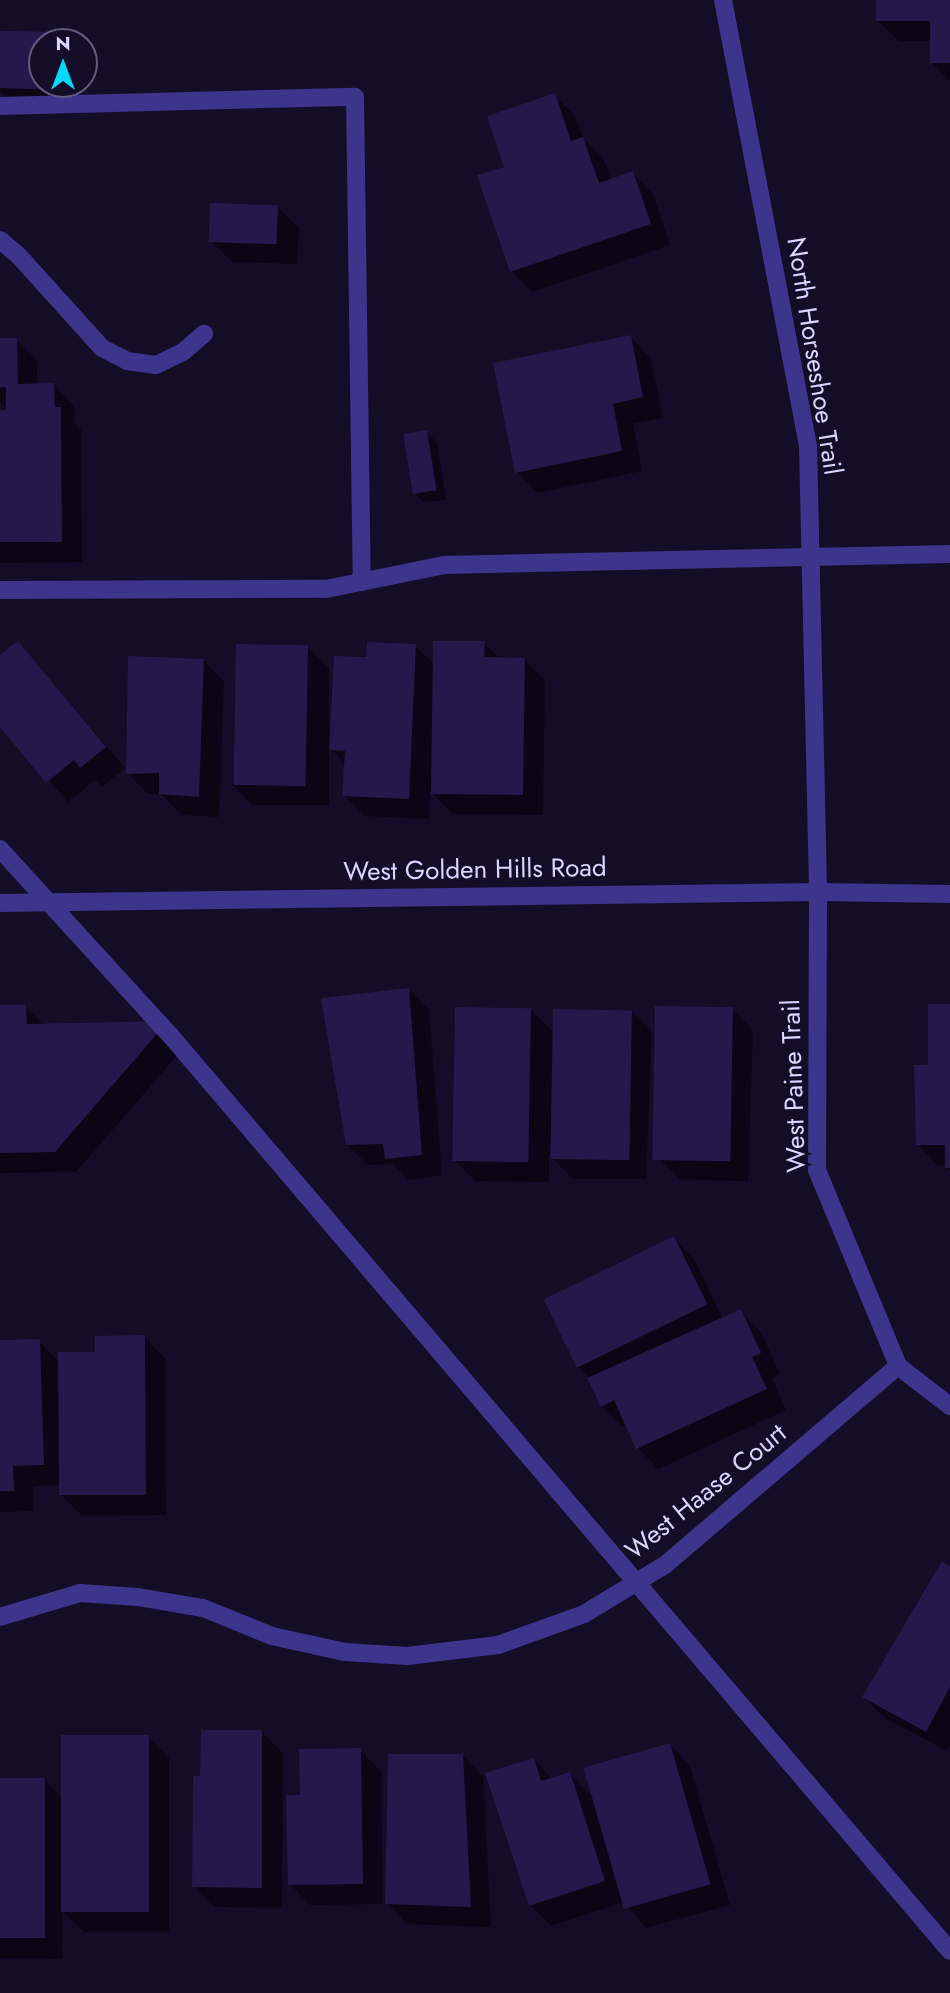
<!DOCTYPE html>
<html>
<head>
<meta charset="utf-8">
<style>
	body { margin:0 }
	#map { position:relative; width:950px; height:1993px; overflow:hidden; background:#130d28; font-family:Jost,sans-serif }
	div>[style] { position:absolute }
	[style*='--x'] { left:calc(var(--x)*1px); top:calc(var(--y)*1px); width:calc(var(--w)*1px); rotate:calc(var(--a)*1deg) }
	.shadow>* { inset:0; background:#0007 }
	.building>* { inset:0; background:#25184b; transform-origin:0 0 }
	.service>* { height:18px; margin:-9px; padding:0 9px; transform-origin:9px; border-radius:9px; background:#3c358b }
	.minor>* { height:18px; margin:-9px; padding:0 9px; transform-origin:9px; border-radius:9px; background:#3c358b }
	span { translate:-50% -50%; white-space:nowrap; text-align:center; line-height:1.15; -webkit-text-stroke:5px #130d28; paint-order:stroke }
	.street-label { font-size:26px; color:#dbd5ff }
	.north { position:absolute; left:28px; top:28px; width:70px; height:70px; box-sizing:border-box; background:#130d28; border:2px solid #635d7e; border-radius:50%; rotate:0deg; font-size:19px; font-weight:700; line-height:28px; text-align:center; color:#dbd5ff }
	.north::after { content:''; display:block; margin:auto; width:24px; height:32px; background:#01d9ff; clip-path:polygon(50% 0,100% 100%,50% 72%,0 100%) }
</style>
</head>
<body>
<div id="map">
	<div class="shadow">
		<i style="clip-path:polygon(878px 0,950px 0,950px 81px,931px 62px,931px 41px,899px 41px,878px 21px)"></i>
		<i style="clip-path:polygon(0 33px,60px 33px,69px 42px,42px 42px,42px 84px,70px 84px,70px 99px,7px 98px,0 91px)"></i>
		<i style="clip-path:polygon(554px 95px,575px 116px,583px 139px,604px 160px,611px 181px,632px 173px,653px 194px,670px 245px,532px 292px,511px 271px,506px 168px)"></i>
		<i style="clip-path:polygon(278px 207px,299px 228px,297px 264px,232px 262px,211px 241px)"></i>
		<i style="clip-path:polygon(630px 337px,651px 358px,663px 418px,633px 424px,642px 471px,538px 493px,517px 472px)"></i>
		<i style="clip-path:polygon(0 340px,16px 340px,37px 361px,37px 385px,54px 385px,74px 406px,75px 423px,81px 429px,82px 562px,0 563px,0 412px,8px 412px,0 401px)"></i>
		<i style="clip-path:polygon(427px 432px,437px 443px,446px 500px,423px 502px,413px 491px)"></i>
		<i style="clip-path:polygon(18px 643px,125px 768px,102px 787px,95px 780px,68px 802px,0 724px,0 658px)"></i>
		<i style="clip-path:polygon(484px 643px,500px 659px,524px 660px,545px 680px,543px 815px,453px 814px,430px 791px,429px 819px,364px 816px,344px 795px,345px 764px,329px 747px,329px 805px,252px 805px,232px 784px,308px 647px,329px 668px,329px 730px,332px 730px,368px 659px,415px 646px,434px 664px)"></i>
		<i style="clip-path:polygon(203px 660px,224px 681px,219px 817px,182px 815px,161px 794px,148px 794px,127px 773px)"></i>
		<i style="clip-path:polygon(408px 989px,429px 1010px,442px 1175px,408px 1180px,393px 1164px,368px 1165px,347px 1145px)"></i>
		<i style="clip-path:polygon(950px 1006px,950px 1171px,947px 1165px,938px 1165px,917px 1144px,930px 1067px)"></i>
		<i style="clip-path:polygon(0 1007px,26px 1007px,44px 1025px,168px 1023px,188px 1043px,76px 1172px,0 1173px)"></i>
		<i style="clip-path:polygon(732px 1009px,753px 1030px,748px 1181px,681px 1180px,660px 1160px)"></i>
		<i style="clip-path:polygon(531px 1010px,555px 1034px,631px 1011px,652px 1032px,646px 1179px,573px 1179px,549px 1155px,549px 1182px,475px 1181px,454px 1160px)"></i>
		<i style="clip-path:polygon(674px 1239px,694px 1259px,723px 1319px,740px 1311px,761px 1332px,780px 1374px,772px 1378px,786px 1410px,658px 1469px,638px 1448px,627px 1425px,623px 1427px,602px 1406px,590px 1378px,576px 1365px)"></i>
		<i style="clip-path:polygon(144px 1337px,165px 1358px,166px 1515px,82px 1516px,61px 1495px,61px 1485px,33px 1486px,34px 1511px,0 1512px,0 1342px,39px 1341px,59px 1362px,97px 1354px)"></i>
		<i style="clip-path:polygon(950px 1568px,950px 1746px,947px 1751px,885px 1718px,864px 1697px)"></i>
		<i style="clip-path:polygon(262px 1732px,283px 1753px,282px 1908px,215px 1907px,194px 1886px,202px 1778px)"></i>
		<i style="clip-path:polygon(148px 1737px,169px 1757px,169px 1932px,84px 1932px,63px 1912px,62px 1959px,0 1958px,0 1779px,44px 1780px,63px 1798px)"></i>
		<i style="clip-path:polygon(670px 1745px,690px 1766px,730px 1905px,646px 1928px,624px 1902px,551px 1926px,530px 1905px,534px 1760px,553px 1779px,570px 1774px,595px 1799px)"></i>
		<i style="clip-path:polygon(360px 1750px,381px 1771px,383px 1904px,310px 1905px,290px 1884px,302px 1796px)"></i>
		<i style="clip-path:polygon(462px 1755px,483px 1776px,491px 1927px,407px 1924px,385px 1901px)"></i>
	</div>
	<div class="building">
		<i style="clip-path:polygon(876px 0,950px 0,950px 63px,930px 63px,930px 21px,876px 21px)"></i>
		<i style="clip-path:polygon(0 31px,61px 32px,61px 42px,42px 42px,42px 84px,60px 84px,60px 90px,0 88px)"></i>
		<i style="clip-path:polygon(555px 93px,571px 141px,583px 137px,599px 183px,633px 171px,651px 224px,510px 272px,477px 175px,504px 167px,487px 116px)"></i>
		<i style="left:210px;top:203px;width:68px;height:39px;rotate:2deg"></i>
		<i style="clip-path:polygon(631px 335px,643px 397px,613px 404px,622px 451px,515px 473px,493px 363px)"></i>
		<i style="clip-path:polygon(0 338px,17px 338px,18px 384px,54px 383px,55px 407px,61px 407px,62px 542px,0 542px,0 410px,6px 410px,6px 387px,0 387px)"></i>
		<i style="left:427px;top:430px;width:61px;height:24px;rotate:81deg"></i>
		<i style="clip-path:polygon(18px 641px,106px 747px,80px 768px,74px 760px,46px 783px,0 727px,0 655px)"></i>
		<i style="clip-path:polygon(433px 641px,485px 641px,484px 657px,525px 658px,523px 795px,431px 794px)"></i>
		<i style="clip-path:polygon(367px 642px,416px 644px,409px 799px,342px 796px,345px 751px,329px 750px,334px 656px,366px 657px)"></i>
		<i style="left:236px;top:644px;width:72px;height:141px;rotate:1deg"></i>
		<i style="clip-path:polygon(128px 656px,204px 659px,199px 797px,159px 794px,159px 773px,126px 774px)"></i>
		<i style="clip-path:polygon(409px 988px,422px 1155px,385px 1159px,383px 1144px,346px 1145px,321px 998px)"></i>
		<i style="clip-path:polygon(928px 1004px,950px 1004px,950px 1168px,945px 1168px,945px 1145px,916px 1145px,914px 1065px,928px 1065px)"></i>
		<i style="clip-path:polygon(0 1005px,26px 1005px,27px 1024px,168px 1021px,55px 1152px,0 1153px)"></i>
		<i style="left:655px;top:1006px;width:78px;height:154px;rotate:1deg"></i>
		<i style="left:455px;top:1007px;width:76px;height:154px;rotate:1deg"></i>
		<i style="left:553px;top:1009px;width:79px;height:150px;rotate:1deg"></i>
		<i style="left:674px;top:1236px;width:76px;height:145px;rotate:64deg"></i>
		<i style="clip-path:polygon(741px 1309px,761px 1353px,752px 1357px,767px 1389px,636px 1449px,614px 1400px,601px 1407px,587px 1378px)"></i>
		<i style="clip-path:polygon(145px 1335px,146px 1495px,59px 1495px,58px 1352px,95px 1352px,95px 1336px)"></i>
		<i style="clip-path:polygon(40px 1339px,44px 1465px,13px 1466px,14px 1491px,0 1491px,0 1340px)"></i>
		<i style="clip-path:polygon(942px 1561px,950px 1566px,950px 1687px,926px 1732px,862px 1697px)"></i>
		<i style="clip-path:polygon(201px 1730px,262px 1730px,262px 1888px,192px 1887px,193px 1776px,200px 1776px)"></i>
		<i style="left:61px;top:1735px;width:88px;height:177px"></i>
		<i style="left:670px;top:1743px;width:147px;height:90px;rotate:74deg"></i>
		<i style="clip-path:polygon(361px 1748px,363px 1884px,288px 1885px,286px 1795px,300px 1795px,299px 1749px)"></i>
		<i style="clip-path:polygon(388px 1754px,463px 1754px,471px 1907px,385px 1904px)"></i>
		<i style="clip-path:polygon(534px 1758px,541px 1781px,570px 1772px,605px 1881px,529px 1906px,485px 1773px)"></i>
		<i style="left:0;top:1778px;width:45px;height:160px"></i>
	</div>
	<div class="service">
		<i style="--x:0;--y:106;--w:355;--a:-1.5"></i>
		<i style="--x:355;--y:97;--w:485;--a:89.2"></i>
		<i style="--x:0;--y:240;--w:23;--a:40"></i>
		<i style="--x:18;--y:255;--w:125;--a:47.9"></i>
		<i style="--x:102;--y:348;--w:28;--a:27"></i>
		<i style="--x:127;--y:361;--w:29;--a:8"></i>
		<i style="--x:156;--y:365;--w:30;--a:-26"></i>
		<i style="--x:183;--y:352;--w:28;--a:-41"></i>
		<i style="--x:0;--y:590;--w:326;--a:-0.2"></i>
		<i style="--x:326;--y:589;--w:120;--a:-11.5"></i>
		<i style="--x:444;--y:565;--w:506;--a:-1.25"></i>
		<i style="--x:0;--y:849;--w:252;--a:47.6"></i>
		<i style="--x:170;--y:1035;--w:1203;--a:49.58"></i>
	</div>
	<div class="minor">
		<i style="--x:723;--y:0;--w:454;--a:79.2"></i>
		<i style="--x:808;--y:446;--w:446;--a:88.7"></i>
		<i style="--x:818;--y:892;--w:278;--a:90.2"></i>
		<i style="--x:817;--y:1170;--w:212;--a:67.5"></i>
		<i style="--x:898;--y:1366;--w:66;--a:37.6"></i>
		<i style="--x:0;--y:903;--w:818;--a:-0.77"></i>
		<i style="--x:818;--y:892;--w:132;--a:0.9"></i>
		<i style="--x:0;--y:1617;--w:84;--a:-16.7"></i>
		<i style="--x:80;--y:1593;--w:58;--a:3.9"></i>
		<i style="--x:138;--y:1597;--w:66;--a:9.6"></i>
		<i style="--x:203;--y:1608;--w:74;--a:22.1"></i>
		<i style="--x:272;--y:1636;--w:75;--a:12.4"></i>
		<i style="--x:345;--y:1652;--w:62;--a:3.7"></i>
		<i style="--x:407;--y:1656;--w:92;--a:-6.9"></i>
		<i style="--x:498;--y:1645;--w:91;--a:-19.8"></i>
		<i style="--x:584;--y:1614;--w:95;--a:-31.2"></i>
		<i style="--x:665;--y:1565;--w:306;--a:-40.5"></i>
	</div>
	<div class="street-label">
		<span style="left:814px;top:356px;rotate:81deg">North Horseshoe Trail</span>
		<span style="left:475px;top:870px;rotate:-1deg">West Golden Hills Road</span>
		<span style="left:794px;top:1086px;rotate:-92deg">West Paine Trail</span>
		<span style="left:706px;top:1492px;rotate:-39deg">West Haase Court</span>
	</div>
	<div class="north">N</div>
</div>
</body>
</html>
